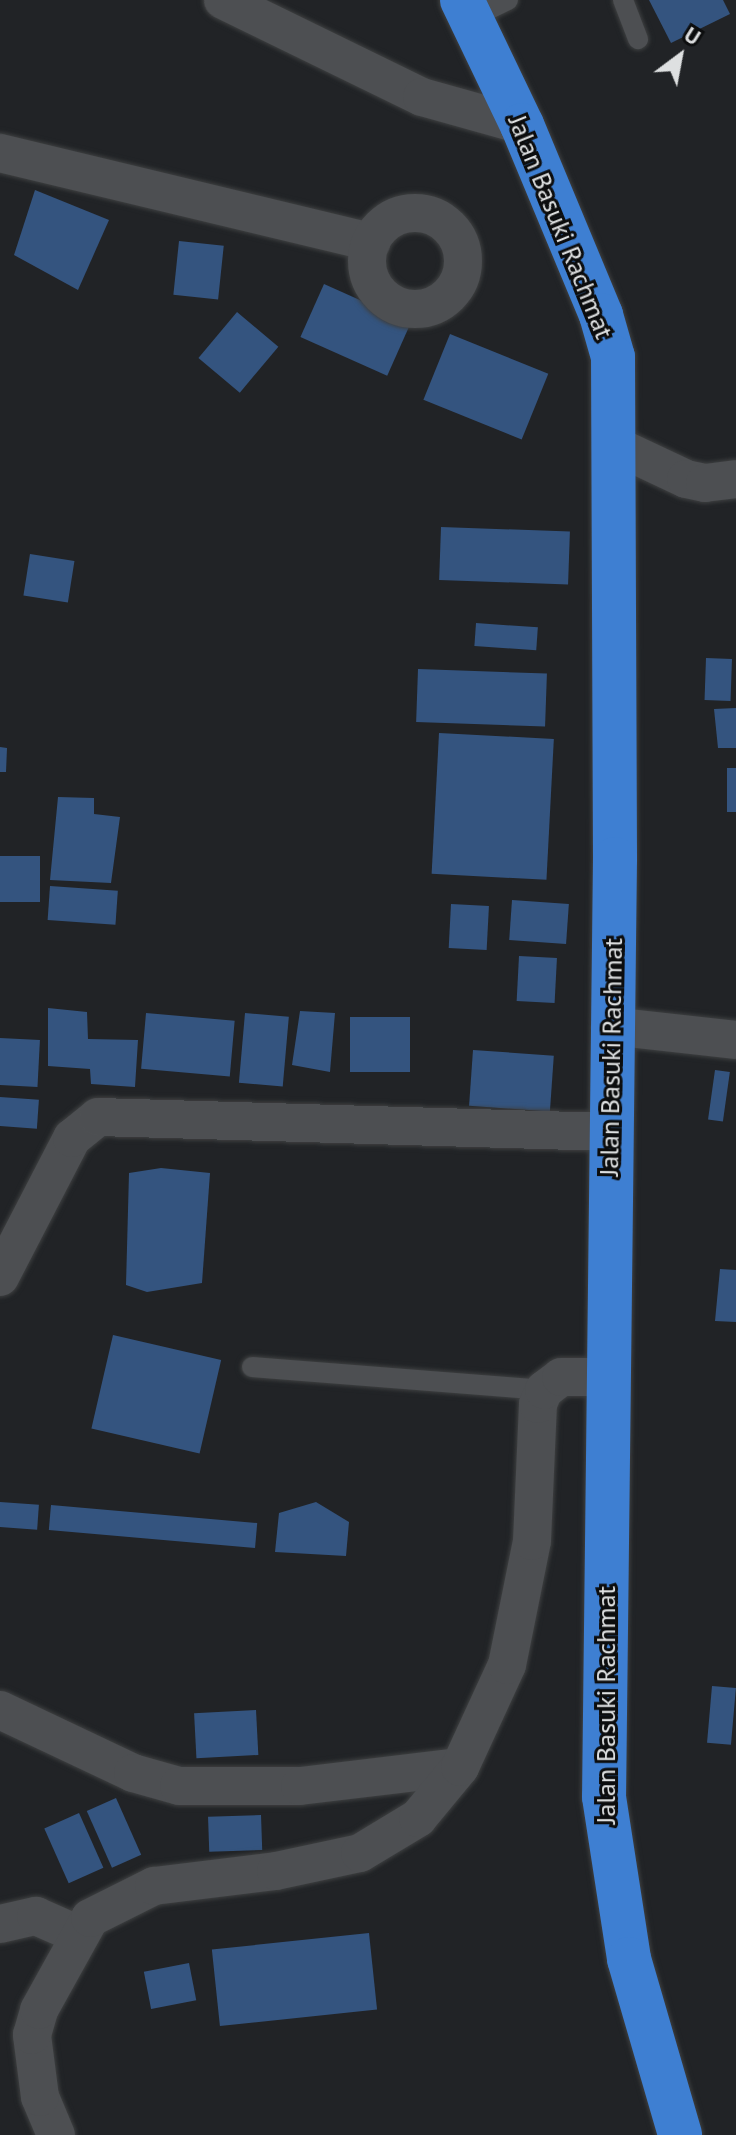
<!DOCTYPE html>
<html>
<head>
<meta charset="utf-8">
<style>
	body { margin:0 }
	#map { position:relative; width:736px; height:2135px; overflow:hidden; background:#212326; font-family:"PT Sans",sans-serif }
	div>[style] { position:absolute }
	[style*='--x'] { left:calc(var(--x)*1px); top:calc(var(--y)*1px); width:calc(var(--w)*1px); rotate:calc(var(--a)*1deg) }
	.building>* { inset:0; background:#34547f; transform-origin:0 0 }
	.roads { filter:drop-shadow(0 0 2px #3e4041) drop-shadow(0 0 2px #3e4041) }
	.service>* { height:20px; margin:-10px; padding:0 10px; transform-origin:10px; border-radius:10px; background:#4d4f52 }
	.minor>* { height:38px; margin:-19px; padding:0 19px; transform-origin:19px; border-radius:19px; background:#4d4f52 }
	.minor>.ring { margin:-19px; padding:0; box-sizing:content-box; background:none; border:38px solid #4d4f52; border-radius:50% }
	.trunk>* { height:44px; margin:-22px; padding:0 22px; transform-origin:22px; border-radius:22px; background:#3e7fd2 }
	span { translate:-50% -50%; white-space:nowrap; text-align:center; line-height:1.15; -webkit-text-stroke:6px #0c0d0e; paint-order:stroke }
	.street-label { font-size:26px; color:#dee0e1 }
	.north { position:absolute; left:640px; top:16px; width:80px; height:80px; -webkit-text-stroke:6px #0c0d0e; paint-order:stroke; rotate:32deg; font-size:22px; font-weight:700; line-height:32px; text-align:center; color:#dee0e1 }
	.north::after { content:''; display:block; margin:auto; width:28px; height:36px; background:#dee0e1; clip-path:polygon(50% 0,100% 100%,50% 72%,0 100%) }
</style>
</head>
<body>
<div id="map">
	<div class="building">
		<i style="clip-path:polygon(649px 0,723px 0,730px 14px,671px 43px)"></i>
		<i style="clip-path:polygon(35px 190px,109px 220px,78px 290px,14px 255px)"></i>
		<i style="left:179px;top:241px;width:45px;height:54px;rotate:6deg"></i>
		<i style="left:324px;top:284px;width:95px;height:58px;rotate:24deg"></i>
		<i style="left:237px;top:312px;width:54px;height:60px;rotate:40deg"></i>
		<i style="left:450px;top:334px;width:106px;height:71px;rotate:22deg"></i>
		<i style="left:441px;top:527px;width:129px;height:53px;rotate:2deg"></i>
		<i style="left:30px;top:554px;width:45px;height:42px;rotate:9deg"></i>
		<i style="left:476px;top:623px;width:62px;height:23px;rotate:4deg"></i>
		<i style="left:706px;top:658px;width:26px;height:42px;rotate:2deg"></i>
		<i style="left:418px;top:669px;width:129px;height:53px;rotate:2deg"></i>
		<i style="clip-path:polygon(736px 708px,736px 748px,718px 748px,714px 709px)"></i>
		<i style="left:439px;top:733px;width:115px;height:141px;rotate:3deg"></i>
		<i style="clip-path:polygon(0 747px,7px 748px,6px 772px,0 772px)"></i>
		<i style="left:727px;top:768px;width:9px;height:44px"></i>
		<i style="clip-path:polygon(58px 797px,94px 798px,94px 814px,120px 817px,111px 883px,50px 880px)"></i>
		<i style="left:0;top:856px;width:40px;height:46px"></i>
		<i style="left:50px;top:886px;width:68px;height:34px;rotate:4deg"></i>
		<i style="left:512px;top:900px;width:57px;height:40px;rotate:4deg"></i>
		<i style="left:451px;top:904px;width:38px;height:44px;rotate:3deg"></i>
		<i style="left:519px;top:956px;width:38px;height:45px;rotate:3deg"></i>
		<i style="clip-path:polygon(48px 1008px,87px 1012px,88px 1039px,138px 1040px,135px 1087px,91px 1084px,90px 1069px,48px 1066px)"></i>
		<i style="clip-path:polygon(300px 1011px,335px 1013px,330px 1072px,292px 1065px)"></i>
		<i style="left:146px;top:1013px;width:89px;height:56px;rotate:5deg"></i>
		<i style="left:245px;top:1013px;width:44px;height:70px;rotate:5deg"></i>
		<i style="left:350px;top:1017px;width:60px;height:55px"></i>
		<i style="left:0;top:1038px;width:40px;height:47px;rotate:3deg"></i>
		<i style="left:473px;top:1050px;width:81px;height:56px;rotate:4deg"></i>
		<i style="left:715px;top:1070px;width:15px;height:50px;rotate:8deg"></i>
		<i style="left:0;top:1097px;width:39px;height:29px;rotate:4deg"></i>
		<i style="clip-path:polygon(161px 1168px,210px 1173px,202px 1283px,147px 1292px,126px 1285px,129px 1173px)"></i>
		<i style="clip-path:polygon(720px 1269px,736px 1270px,736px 1322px,715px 1321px)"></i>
		<i style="left:113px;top:1335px;width:111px;height:96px;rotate:13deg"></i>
		<i style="left:0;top:1502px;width:39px;height:25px;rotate:4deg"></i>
		<i style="clip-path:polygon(316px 1502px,349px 1522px,346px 1556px,275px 1552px,279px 1513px)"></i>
		<i style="left:51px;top:1505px;width:207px;height:25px;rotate:5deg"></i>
		<i style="left:712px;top:1686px;width:24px;height:57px;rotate:5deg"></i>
		<i style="left:256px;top:1710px;width:45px;height:62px;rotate:87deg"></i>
		<i style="left:116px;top:1798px;width:62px;height:32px;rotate:66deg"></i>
		<i style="left:79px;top:1813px;width:60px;height:38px;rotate:66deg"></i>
		<i style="left:261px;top:1815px;width:35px;height:53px;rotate:88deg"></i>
		<i style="left:369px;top:1933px;width:77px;height:158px;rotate:84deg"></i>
		<i style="left:189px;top:1963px;width:38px;height:46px;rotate:79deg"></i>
	</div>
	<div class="roads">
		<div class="service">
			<i style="--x:623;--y:0;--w:42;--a:69"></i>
			<i style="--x:471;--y:18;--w:41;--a:-25.9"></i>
			<i style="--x:252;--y:1367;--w:293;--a:4.5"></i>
		</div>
		<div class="minor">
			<i style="--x:223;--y:0;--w:221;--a:26"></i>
			<i style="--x:422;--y:97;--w:104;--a:15.6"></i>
			<i style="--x:0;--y:153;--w:382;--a:13.5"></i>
			<i class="ring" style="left:367px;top:213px;width:58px;height:58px"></i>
			<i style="--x:616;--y:446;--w:77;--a:25.2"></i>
			<i style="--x:686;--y:479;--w:19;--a:12"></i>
			<i style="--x:705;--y:483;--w:31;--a:-7"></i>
			<i style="--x:610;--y:1026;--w:127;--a:6.3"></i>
			<i style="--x:0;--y:1277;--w:157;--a:-62.6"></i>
			<i style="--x:72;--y:1138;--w:33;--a:-39"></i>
			<i style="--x:98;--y:1117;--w:511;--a:1.68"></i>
			<i style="--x:0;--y:1710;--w:147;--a:25.3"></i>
			<i style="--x:133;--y:1773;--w:48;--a:15.8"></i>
			<i style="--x:179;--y:1786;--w:121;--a:0"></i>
			<i style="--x:300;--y:1786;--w:161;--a:-6.8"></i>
			<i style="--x:0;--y:1924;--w:37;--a:-13"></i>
			<i style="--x:36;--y:1916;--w:47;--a:23.8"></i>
			<i style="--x:56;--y:2135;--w:41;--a:-112.8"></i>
			<i style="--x:40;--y:2097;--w:63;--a:-97.4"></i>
			<i style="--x:32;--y:2035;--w:26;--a:-74"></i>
			<i style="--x:39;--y:2010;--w:105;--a:-61"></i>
			<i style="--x:90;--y:1918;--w:72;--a:-26.6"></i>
			<i style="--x:154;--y:1886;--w:123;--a:-7"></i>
			<i style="--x:276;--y:1871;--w:86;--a:-12.1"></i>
			<i style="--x:360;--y:1853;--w:68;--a:-31.1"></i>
			<i style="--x:418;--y:1818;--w:66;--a:-50.5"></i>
			<i style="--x:460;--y:1767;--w:112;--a:-65.3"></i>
			<i style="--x:507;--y:1665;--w:126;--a:-78.6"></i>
			<i style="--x:532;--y:1541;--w:137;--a:-87.5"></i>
			<i style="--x:538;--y:1404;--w:15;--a:-67"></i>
			<i style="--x:544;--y:1390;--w:21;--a:-37"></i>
			<i style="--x:561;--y:1377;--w:47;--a:0"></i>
		</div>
		<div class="trunk">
			<i style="--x:462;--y:0;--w:139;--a:64.4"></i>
			<i style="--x:522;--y:125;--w:206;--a:67.4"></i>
			<i style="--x:601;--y:315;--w:44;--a:74.1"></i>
			<i style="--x:613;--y:357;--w:502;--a:89.77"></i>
			<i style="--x:615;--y:859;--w:938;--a:90.67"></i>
			<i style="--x:604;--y:1797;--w:164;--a:81.2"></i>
			<i style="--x:629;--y:1959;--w:183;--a:73.8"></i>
		</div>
	</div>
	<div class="street-label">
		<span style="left:561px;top:227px;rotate:68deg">Jalan Basuki Rachmat</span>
		<span style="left:611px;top:1057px;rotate:-89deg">Jalan Basuki Rachmat</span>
		<span style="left:606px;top:1705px;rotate:-90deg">Jalan Basuki Rachmat</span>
	</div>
	<div class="north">U</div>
</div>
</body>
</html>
